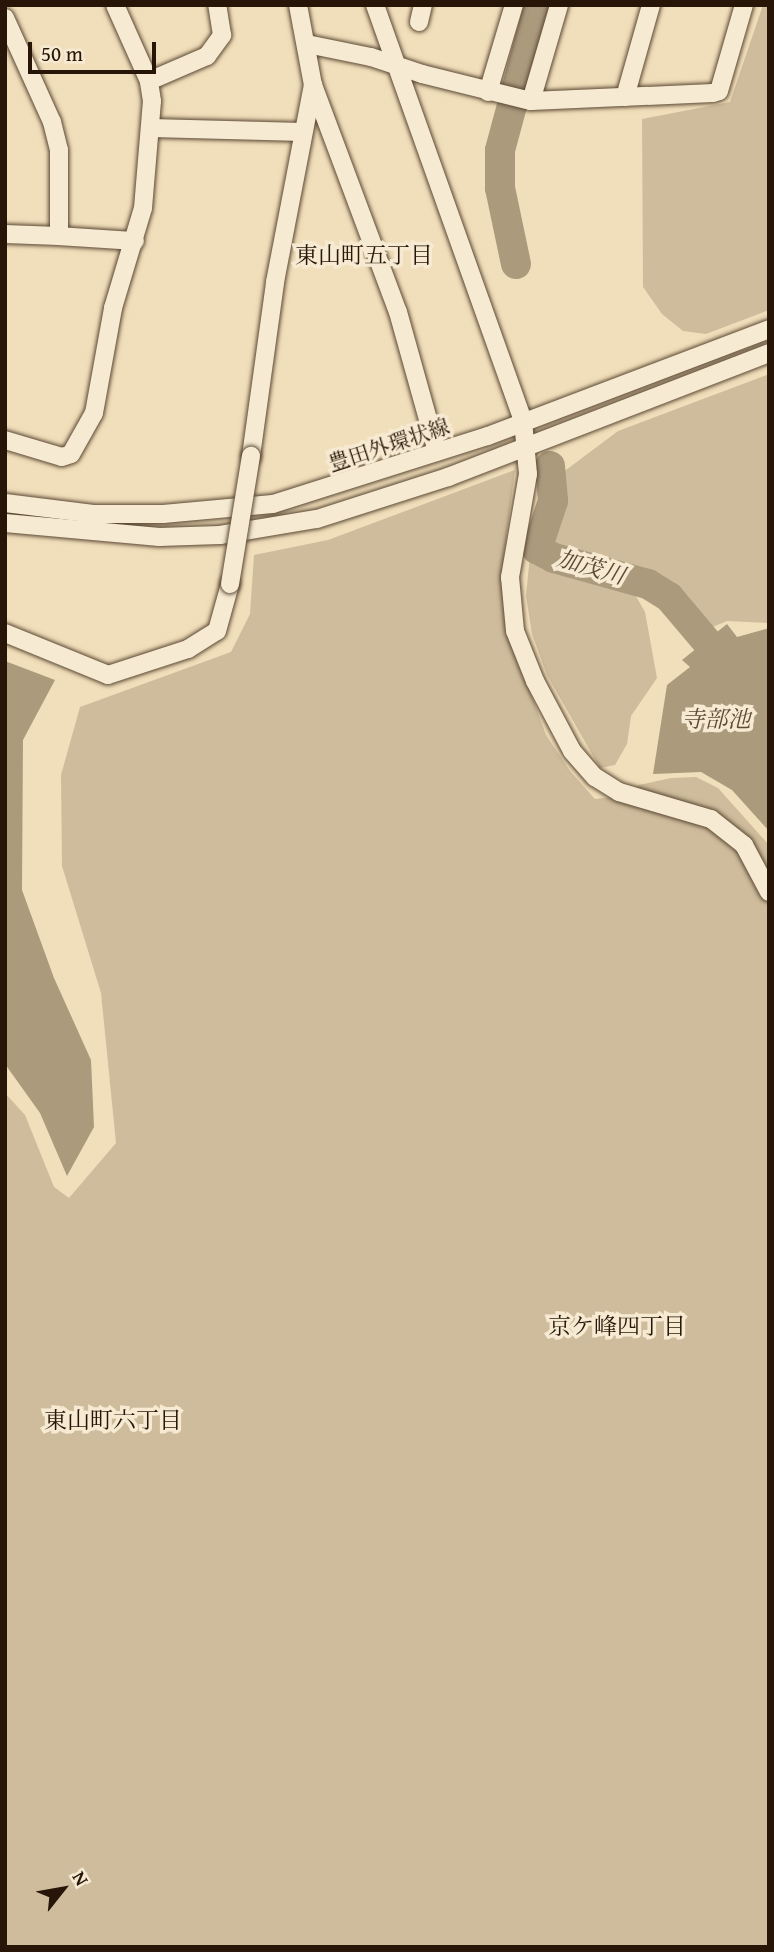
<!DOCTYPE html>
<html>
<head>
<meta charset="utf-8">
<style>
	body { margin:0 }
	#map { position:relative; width:774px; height:1952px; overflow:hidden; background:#f1deba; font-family:"Gentium Book Plus","Noto Serif JP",serif }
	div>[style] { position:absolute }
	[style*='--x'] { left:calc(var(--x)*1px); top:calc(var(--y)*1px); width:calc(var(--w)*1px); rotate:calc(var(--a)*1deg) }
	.green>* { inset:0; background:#cfbc9c }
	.water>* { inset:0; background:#ac9a7d }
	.river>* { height:30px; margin:-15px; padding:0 15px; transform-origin:15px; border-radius:15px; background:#ac9a7d }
	.roads { filter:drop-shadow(0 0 2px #5a4834) drop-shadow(0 0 2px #5a4834) }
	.minor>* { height:18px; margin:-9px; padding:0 9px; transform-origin:9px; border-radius:9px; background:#f6ead2 }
	.bridges { filter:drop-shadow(0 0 2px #5a4834) drop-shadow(0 0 2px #5a4834) }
	.minor-bridge>* { height:18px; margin:-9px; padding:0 9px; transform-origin:9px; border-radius:9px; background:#f6ead2 }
	span { translate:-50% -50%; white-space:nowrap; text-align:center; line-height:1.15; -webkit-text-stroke:7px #f6ead2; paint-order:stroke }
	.street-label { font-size:21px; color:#271607 }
	.neighbourhood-label { font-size:23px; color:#271607 }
	.water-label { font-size:23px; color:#5c4b36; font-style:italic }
	.frame { position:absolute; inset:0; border:7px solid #271607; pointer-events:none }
	.north { position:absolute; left:28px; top:1854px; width:70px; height:70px; -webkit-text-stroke:5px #f6ead2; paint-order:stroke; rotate:59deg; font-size:19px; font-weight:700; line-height:28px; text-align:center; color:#271607 }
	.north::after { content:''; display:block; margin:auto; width:24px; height:32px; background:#271607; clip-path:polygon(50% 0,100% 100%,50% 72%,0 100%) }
	.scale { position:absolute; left:28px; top:42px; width:128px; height:32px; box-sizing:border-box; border:4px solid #271607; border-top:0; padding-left:9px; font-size:21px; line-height:24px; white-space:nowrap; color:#271607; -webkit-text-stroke:5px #f6ead2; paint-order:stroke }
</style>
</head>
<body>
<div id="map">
	<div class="green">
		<i style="clip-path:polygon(763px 5px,769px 5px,769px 310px,706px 334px,683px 331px,662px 314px,643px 287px,642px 119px,730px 102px)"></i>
		<i style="clip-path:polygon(769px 374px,769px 623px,727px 621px,703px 631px,667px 588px,648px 576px,545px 544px,558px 497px,558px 476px,618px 431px)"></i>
		<i style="clip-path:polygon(515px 470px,502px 571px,503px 604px,512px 642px,546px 735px,570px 771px,595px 799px,620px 796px,639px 785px,671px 778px,696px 777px,718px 788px,769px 845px,769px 1947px,5px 1947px,5px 1093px,25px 1115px,54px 1187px,69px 1198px,116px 1143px,101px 993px,62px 866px,61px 775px,80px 707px,231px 652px,250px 614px,254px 555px,328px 540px)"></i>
		<i style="clip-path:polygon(530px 555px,629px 584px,645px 612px,657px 678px,631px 716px,627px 744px,615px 765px,600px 768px,547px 675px,532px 634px,526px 596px)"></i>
	</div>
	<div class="water">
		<i style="clip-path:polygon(727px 624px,737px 637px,769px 628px,769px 831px,732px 790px,701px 772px,653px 774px,667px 685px,690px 667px,682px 660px)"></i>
		<i style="clip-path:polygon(5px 661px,55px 680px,23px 740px,22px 890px,54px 978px,91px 1060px,94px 1127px,67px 1176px,40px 1113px,5px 1064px)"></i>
	</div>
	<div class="river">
		<i style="--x:516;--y:264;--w:78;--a:-101.9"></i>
		<i style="--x:500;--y:188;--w:38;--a:-90"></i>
		<i style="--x:500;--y:150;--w:150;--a:-74.9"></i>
		<i style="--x:550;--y:466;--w:35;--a:85"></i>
		<i style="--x:553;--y:501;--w:51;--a:108.4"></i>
		<i style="--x:537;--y:549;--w:19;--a:28"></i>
		<i style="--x:554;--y:558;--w:98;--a:15.5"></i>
		<i style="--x:648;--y:584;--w:25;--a:32"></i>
		<i style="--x:669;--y:597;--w:59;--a:49.8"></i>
	</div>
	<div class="roads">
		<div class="minor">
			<i style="--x:298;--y:5;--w:81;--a:79.4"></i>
			<i style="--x:313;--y:85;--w:242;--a:69.5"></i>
			<i style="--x:398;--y:312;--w:145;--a:74.4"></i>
			<i style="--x:375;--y:5;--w:442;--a:70.4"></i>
			<i style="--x:523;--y:421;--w:53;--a:84.6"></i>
			<i style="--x:528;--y:474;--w:105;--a:99.9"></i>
			<i style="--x:510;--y:577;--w:54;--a:84.7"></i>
			<i style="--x:515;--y:631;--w:54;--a:68.2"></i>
			<i style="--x:535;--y:681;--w:79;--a:62.1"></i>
			<i style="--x:572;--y:751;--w:35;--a:49"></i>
			<i style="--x:595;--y:777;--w:28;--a:32"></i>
			<i style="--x:619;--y:792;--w:96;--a:16.4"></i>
			<i style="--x:711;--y:819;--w:42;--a:38.2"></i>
			<i style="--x:744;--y:845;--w:53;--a:62"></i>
			<i style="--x:5;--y:18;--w:114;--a:65.7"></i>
			<i style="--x:52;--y:122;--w:29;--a:76"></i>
			<i style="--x:59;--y:150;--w:86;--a:90"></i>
			<i style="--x:59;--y:236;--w:54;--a:-177.9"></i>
			<i style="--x:419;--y:22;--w:17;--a:-77"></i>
			<i style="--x:307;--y:44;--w:65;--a:11.5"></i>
			<i style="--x:371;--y:57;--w:54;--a:18.4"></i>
			<i style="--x:422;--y:74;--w:112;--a:13.9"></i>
			<i style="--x:531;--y:101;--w:182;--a:-2.5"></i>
			<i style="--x:713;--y:93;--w:6;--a:-18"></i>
			<i style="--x:719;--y:91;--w:90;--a:-73.8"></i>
			<i style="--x:149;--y:81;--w:63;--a:-23.3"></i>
			<i style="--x:207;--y:56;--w:26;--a:-54"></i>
			<i style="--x:222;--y:35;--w:30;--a:-99"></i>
			<i style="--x:488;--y:92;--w:91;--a:-73.4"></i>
			<i style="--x:625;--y:97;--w:96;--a:-74.2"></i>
			<i style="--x:531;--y:101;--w:100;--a:-73.7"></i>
			<i style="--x:151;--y:128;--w:152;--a:1.5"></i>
			<i style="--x:59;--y:236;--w:76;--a:3.8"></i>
			<i style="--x:5;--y:440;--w:59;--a:16.6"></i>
			<i style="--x:62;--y:457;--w:9;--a:-18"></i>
			<i style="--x:71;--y:454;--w:47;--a:-60.7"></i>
			<i style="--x:94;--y:413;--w:107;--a:-79.7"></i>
			<i style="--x:113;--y:308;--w:104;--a:-73.3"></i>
			<i style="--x:143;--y:208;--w:107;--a:-85.2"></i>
			<i style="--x:152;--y:101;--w:20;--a:-99"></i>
			<i style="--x:149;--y:81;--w:83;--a:-114.1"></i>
			<i style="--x:251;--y:456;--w:176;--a:-82.1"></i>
			<i style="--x:275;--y:282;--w:201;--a:-79.1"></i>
			<i style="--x:5;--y:503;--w:91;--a:7"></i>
			<i style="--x:95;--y:514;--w:68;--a:0"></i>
			<i style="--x:163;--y:514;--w:110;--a:-5.2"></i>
			<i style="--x:273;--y:504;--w:225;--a:-17.6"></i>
			<i style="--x:488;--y:436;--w:301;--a:-20.8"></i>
			<i style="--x:5;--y:523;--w:155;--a:5.2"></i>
			<i style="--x:159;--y:537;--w:61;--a:-1.9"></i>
			<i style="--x:220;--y:535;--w:98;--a:-9.4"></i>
			<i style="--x:317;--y:519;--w:138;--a:-17.8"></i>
			<i style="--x:448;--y:477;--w:344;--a:-21.1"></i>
			<i style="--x:5;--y:633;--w:111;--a:22.2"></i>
			<i style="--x:108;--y:675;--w:84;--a:-18"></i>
			<i style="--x:188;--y:649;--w:34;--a:-32"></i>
			<i style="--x:217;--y:631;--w:49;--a:-74.5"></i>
		</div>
	</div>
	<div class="bridges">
		<div class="minor-bridge">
			<i style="--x:230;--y:584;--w:130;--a:-80.7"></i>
		</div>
	</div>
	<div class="street-label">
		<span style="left:389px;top:445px;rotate:-18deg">豊田外環状線</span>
	</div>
	<div class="neighbourhood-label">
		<span style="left:364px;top:255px">東山町五丁目</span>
		<span style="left:617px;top:1326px">京ケ峰四丁目</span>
		<span style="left:113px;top:1420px">東山町六丁目</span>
	</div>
	<div class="water-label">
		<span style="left:591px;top:567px;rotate:16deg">加茂川</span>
		<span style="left:716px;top:719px">寺部池</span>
	</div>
	<div class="frame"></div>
	<div class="north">N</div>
	<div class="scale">50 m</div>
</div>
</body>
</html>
